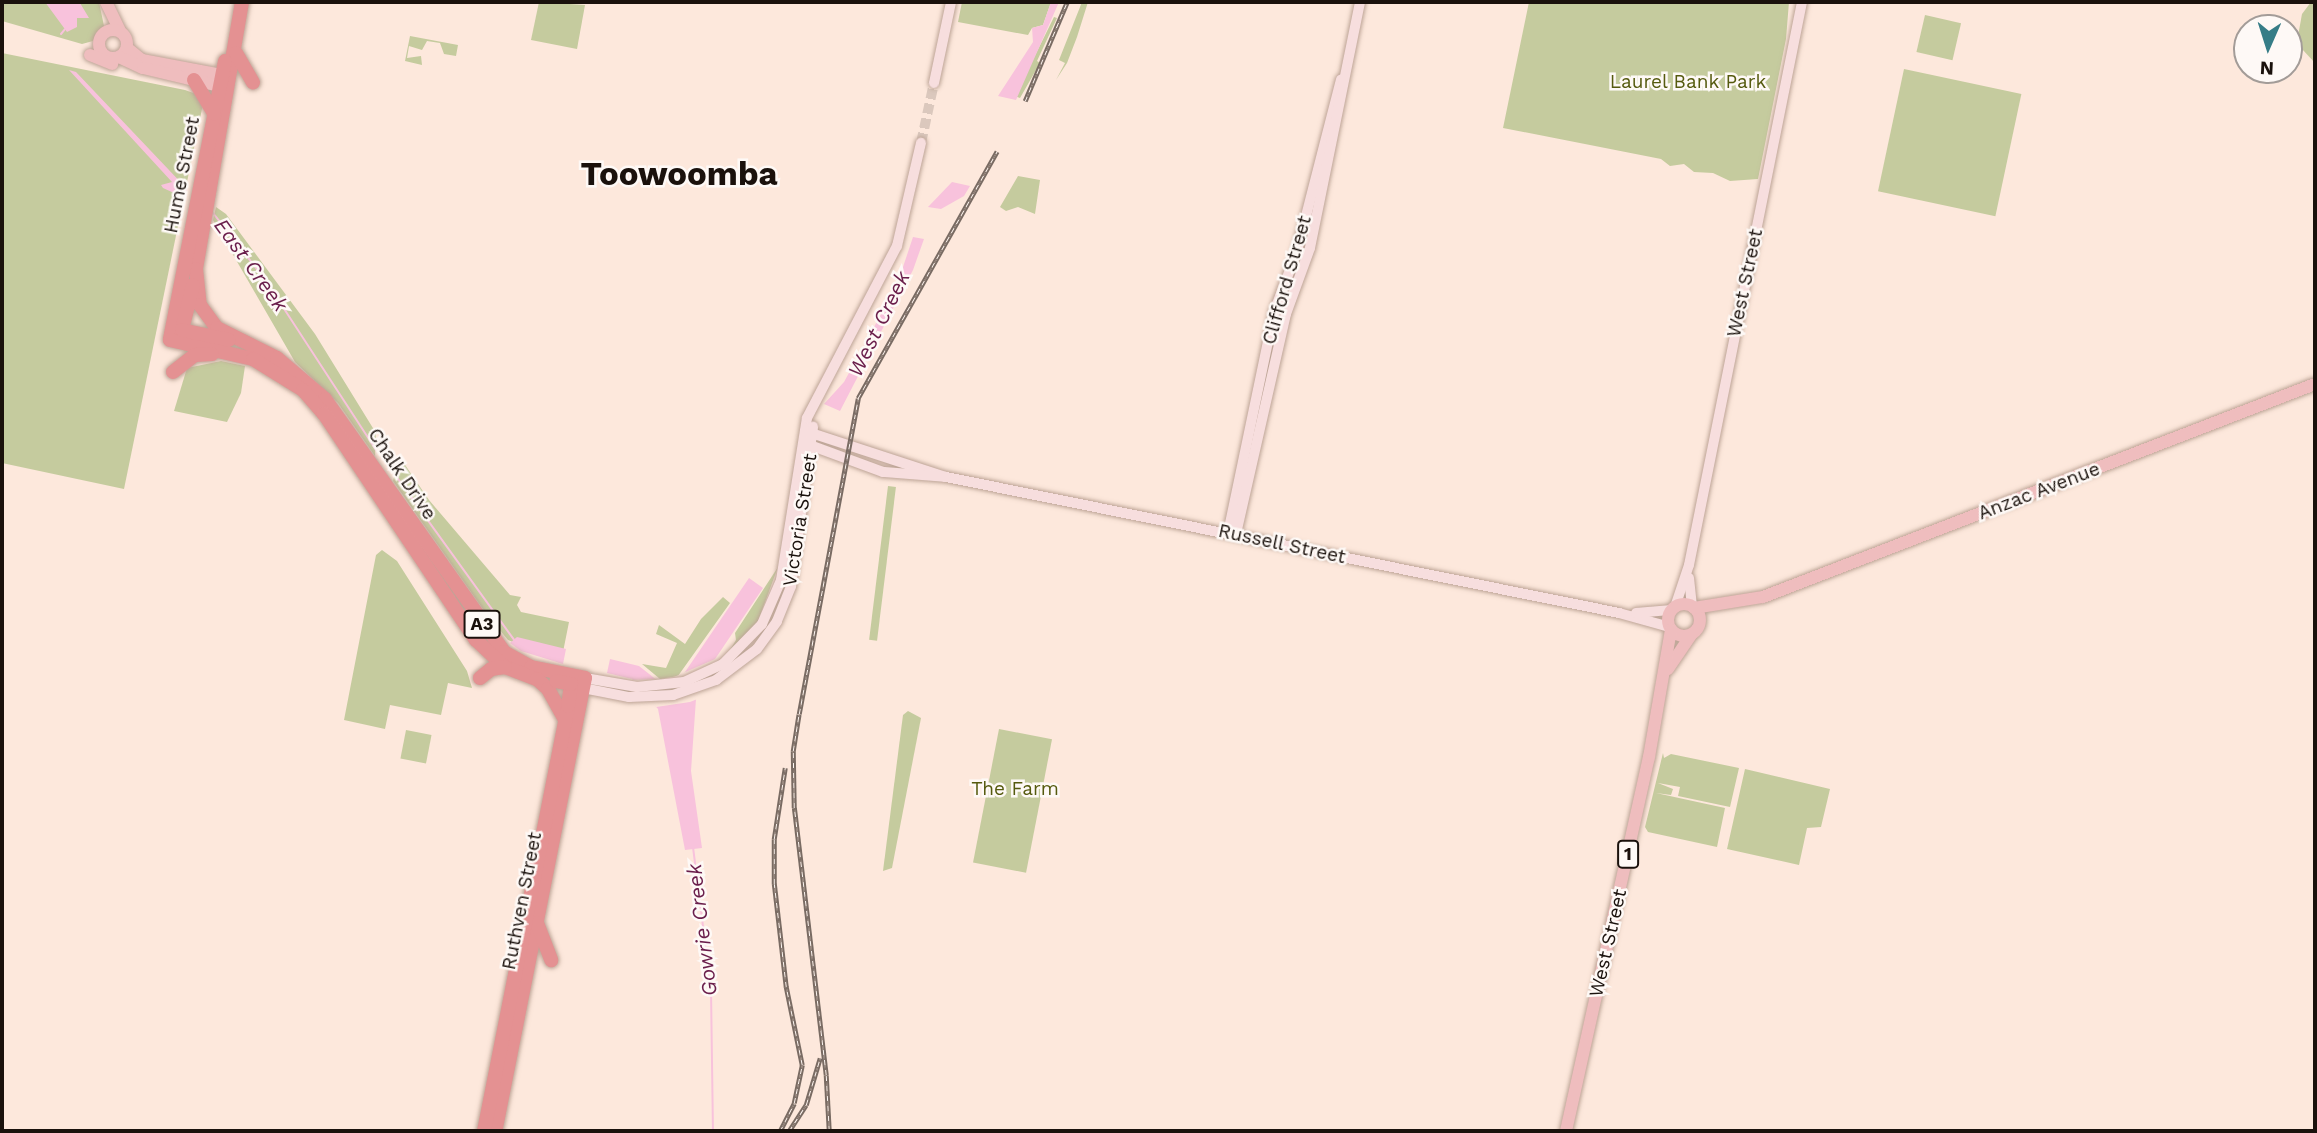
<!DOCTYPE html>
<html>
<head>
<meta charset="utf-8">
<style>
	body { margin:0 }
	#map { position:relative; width:2317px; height:1133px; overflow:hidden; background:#fde8dc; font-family:"Work Sans",sans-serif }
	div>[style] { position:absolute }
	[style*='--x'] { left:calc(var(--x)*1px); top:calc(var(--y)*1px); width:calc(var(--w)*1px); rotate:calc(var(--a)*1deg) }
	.green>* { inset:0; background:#c5cb9e; transform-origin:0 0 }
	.water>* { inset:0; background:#f8c2dc }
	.pier>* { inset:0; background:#fde8dc }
	.stream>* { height:2px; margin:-1px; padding:0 1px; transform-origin:1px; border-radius:1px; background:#f8c2dc }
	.secondary-tunnel>* { height:10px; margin-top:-5px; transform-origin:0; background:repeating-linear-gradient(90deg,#dbc8bd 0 10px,transparent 0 15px) }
	.roads { filter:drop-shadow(0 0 2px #bda496) drop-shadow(0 0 2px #bda496) }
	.secondary>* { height:10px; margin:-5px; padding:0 5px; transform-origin:5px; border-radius:5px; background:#f7dede }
	.primary>* { height:12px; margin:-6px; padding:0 6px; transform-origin:6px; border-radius:6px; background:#efbdbe }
	.primary>.ring { margin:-6px; padding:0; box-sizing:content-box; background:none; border:12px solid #efbdbe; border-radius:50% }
	.highway>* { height:14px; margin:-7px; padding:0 7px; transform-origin:7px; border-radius:7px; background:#e49192 }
	.rail>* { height:4.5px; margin-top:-2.25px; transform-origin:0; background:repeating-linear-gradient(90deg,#fef9f6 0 5px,#796b63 0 10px); box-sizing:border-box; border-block:2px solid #796b63 }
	span { translate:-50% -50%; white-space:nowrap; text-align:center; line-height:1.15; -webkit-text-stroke:5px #fef9f6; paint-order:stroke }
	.shield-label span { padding:2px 5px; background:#fef9f6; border:2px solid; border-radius:5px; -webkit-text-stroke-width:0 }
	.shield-label { font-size:18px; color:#1a110c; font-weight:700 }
	.park-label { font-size:19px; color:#555a0e }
	.street-label { font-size:19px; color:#1a110c }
	.water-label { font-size:21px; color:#6a1e4b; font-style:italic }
	.town-label { font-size:33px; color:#1a110c; font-weight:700 }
	.frame { position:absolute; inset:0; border:4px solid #1a110c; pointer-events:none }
	.north { position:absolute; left:2233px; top:14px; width:70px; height:70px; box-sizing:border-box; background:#fef9f6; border:2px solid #a39c98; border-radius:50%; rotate:183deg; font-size:19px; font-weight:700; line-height:28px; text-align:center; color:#1a110c }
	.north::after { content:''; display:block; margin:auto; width:24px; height:32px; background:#367d87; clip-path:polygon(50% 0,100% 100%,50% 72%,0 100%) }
</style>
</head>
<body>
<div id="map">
	<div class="green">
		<i style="clip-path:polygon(2px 2px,99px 2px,104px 26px,93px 41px,82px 44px,2px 21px)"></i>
		<i style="clip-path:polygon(539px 2px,585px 5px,577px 49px,531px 40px)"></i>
		<i style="clip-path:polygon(962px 2px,1051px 2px,1043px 25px,1032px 28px,1028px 35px,958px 22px)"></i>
		<i style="clip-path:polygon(1082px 2px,1088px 2px,1077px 37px,1067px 63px,1056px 80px,1065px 63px,1059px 60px)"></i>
		<i style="clip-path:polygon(1529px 2px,1789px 2px,1786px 39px,1758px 179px,1730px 181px,1713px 173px,1694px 172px,1684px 164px,1670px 166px,1661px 159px,1503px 128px)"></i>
		<i style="clip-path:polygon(2311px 2px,2315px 2px,2315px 63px,2302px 49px,2298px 36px,2302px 14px)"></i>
		<i style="left:1925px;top:15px;width:37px;height:38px;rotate:13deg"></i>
		<i style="clip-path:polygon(1054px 17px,1057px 18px,1037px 61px,1040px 63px,1020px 98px,1015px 96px)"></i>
		<i style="clip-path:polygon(410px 36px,458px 45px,456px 56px,444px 54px,440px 43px,427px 41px,422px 50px,409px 46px,407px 58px,421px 56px,422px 65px,405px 61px)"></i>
		<i style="clip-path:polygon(2px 53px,185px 90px,196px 94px,203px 104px,124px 489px,2px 463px)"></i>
		<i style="left:1904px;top:69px;width:120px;height:125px;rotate:12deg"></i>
		<i style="clip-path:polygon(1018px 176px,1040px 180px,1035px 214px,1018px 207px,1006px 211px,1000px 207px)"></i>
		<i style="clip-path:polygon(216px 207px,226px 214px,315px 334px,376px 433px,375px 456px,338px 403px,295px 362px,213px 220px)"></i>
		<i style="clip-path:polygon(221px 361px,245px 366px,241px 393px,227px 422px,174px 411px,187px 368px)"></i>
		<i style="clip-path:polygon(399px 456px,429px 500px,510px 595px,521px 597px,517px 605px,521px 612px,569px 622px,561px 662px,508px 640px,485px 612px,393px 481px)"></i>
		<i style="left:888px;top:486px;width:8px;height:155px;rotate:7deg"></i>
		<i style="clip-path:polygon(382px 550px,397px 561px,467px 671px,472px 688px,448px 683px,441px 715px,390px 705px,385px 729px,344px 720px,376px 555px)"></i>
		<i style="clip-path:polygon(778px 567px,758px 621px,727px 655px,736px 640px,735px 633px)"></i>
		<i style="clip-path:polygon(723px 597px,730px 603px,678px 676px,660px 679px,642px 664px,666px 668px,677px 643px,656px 634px,659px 625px,685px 644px,701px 619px)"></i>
		<i style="clip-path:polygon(908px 711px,921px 718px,892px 868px,883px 871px,903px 715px)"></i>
		<i style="left:999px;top:729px;width:54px;height:136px;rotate:11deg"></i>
		<i style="left:406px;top:730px;width:26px;height:29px;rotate:11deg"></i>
		<i style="clip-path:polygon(1663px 753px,1664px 758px,1671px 754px,1739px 768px,1730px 807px,1678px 796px,1680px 787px,1658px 783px,1673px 789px,1671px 795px,1656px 793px,1725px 808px,1717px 847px,1648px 832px,1645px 827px)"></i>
		<i style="clip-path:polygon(1745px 769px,1830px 789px,1821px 827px,1807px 828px,1799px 865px,1727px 849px)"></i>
	</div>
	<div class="water">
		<i style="clip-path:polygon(45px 2px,80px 3px,89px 18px,77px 18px,77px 27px,67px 32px)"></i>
		<i style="clip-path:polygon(1051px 2px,1059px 2px,1016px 100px,998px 96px,1033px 42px,1032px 28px,1043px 25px)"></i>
		<i style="clip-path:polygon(69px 70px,76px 72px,187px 189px,185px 198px,163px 188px,161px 185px,172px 182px)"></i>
		<i style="clip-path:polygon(952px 182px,970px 186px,964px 196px,941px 209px,928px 207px)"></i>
		<i style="clip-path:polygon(913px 237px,924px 239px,913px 270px,840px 411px,824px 404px,844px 382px,897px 285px)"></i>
		<i style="clip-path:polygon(749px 578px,763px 588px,709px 668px,696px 699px,691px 771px,702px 848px,685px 850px,658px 709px,632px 679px,607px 673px,610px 659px,639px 666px,658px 681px,668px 697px)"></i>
		<i style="clip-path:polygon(517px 637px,566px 649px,563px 664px,521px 651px,510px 643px)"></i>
	</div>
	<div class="pier">
		<i style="clip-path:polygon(722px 656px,700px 698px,690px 702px,656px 707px,631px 680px,661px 679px,669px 691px,674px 677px)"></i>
	</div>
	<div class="stream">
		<i style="--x:61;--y:34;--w:6;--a:-51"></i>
		<i style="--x:213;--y:213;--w:83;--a:51.9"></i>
		<i style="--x:264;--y:278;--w:205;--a:56.9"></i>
		<i style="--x:393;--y:472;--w:208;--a:54.2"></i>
		<i style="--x:693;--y:847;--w:144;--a:82.8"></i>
		<i style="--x:711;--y:990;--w:141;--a:89.2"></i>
	</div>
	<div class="secondary-tunnel">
		<i style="--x:921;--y:143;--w:61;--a:-77.8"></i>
	</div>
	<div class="roads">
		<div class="secondary">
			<i style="--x:934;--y:83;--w:83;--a:-78.1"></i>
			<i style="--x:805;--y:431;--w:148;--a:18.1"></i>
			<i style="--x:946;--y:477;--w:687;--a:11.42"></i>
			<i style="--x:1619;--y:613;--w:53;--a:15.4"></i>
			<i style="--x:807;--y:444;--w:81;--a:20.2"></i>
			<i style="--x:883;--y:472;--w:63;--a:4.5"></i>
			<i style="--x:1228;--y:533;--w:226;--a:-78.2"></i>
			<i style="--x:1274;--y:312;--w:65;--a:-69.3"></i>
			<i style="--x:1297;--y:251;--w:177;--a:-75.6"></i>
			<i style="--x:1236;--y:534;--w:226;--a:-77.2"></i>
			<i style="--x:1286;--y:314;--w:70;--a:-70"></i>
			<i style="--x:1310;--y:248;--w:251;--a:-78.5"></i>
			<i style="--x:1689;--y:578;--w:29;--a:84"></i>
			<i style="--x:1675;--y:607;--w:44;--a:-71.6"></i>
			<i style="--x:1689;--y:565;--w:574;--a:-78.65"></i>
			<i style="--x:1636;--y:613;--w:36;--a:-5"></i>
			<i style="--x:585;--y:678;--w:53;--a:9.8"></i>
			<i style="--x:637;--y:687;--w:47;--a:-6.1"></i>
			<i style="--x:684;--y:682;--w:43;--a:-24.8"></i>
			<i style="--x:723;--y:664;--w:56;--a:-45.7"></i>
			<i style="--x:762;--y:624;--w:48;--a:-66.6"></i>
			<i style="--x:781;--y:580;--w:164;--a:-80.9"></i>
			<i style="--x:807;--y:418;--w:194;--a:-62.4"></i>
			<i style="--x:897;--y:246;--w:106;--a:-76.9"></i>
			<i style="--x:583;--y:688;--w:47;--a:11.1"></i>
			<i style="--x:629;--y:697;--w:44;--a:-2.6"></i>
			<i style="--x:673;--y:695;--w:46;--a:-19.2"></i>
			<i style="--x:716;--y:680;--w:51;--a:-37.1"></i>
			<i style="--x:757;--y:649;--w:34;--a:-54"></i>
			<i style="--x:777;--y:621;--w:38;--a:-68"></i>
			<i style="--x:791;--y:586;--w:161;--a:-82.1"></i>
		</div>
		<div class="primary">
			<i style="--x:106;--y:2;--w:32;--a:64"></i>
			<i class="ring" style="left:99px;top:30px;width:16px;height:16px"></i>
			<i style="--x:127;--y:48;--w:19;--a:39"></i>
			<i style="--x:142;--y:60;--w:81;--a:10.6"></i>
			<i style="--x:90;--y:55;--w:24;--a:22"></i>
			<i style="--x:119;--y:57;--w:26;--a:25"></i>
			<i style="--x:143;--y:68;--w:79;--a:13.2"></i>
			<i class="ring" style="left:1668px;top:604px;width:20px;height:20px"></i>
			<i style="--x:1694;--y:608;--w:70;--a:-9.1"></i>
			<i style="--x:1763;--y:597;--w:592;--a:-21.1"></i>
			<i style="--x:1668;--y:669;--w:41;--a:-55.9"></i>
			<i style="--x:1566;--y:1131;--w:383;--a:-77.5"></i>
			<i style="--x:1649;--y:757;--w:129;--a:-80.2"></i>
		</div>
		<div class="highway">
			<i style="--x:242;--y:2;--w:271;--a:99.8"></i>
			<i style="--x:196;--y:269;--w:36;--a:84"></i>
			<i style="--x:200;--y:305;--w:29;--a:54"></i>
			<i style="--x:217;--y:328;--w:67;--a:26.6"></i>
			<i style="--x:277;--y:358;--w:63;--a:40.5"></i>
			<i style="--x:325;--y:399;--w:310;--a:54.7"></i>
			<i style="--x:504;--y:652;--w:31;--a:29"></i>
			<i style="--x:531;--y:667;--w:55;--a:11.5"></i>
			<i style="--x:585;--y:678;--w:462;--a:101.2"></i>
			<i style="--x:236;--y:53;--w:34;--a:60"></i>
			<i style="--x:225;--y:61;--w:284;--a:101.2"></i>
			<i style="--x:170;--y:340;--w:85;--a:12.9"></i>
			<i style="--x:253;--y:359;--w:59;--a:31.8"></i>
			<i style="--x:303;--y:390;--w:32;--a:49"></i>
			<i style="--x:324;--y:414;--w:272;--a:56.1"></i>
			<i style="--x:476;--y:640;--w:40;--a:43"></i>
			<i style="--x:505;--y:667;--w:34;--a:21"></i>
			<i style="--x:537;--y:679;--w:15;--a:42"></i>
			<i style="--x:548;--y:689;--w:35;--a:61"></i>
			<i style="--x:194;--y:80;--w:39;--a:59"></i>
			<i style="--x:193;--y:285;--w:46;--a:103.7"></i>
			<i style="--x:182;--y:330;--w:48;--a:12"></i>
			<i style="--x:173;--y:372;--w:28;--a:-38"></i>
			<i style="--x:195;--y:355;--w:17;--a:-3"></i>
			<i style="--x:480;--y:678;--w:14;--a:-39"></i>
			<i style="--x:491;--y:669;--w:14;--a:-8"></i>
			<i style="--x:537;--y:923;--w:40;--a:69"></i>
			<i style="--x:484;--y:1131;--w:433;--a:-78.8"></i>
			<i style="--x:568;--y:706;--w:22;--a:-82"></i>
			<i style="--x:571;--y:684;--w:15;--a:-169"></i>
		</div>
	</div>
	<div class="rail">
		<i style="--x:1025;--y:101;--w:108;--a:-67"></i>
		<i style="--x:780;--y:1131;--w:31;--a:-63"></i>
		<i style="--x:794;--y:1103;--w:39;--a:-78"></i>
		<i style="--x:802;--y:1065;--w:80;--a:-101.6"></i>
		<i style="--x:786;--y:987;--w:104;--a:-96.6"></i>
		<i style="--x:774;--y:884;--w:45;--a:-90"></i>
		<i style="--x:774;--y:839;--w:72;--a:-81.2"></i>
		<i style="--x:789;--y:1131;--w:31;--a:-57"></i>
		<i style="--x:806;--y:1105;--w:49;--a:-73.4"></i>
		<i style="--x:829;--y:1131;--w:56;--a:-93.1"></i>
		<i style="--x:826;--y:1075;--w:269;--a:-96.8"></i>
		<i style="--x:794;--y:808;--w:57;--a:-91"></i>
		<i style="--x:793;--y:751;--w:37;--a:-81"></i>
		<i style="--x:799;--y:714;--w:321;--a:-79.4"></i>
		<i style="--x:858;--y:398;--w:283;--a:-60.6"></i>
	</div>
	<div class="shield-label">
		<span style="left:482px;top:624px">A3</span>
		<span style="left:1628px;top:854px">1</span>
	</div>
	<div class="park-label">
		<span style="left:1688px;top:82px">Laurel Bank Park</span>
		<span style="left:1015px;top:789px">The Farm</span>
	</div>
	<div class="street-label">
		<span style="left:182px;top:175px;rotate:-79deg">Hume Street</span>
		<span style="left:1287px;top:280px;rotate:-74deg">Clifford Street</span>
		<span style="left:1745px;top:283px;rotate:-78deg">West Street</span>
		<span style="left:402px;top:474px;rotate:56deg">Chalk Drive</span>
		<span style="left:2039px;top:491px;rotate:-21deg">Anzac Avenue</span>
		<span style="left:800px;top:520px;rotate:-81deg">Victoria Street</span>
		<span style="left:1282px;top:544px;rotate:12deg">Russell Street</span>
		<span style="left:522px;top:901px;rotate:-79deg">Ruthven Street</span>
		<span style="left:1608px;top:943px;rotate:-77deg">West Street</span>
	</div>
	<div class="water-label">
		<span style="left:251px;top:265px;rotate:54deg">East Creek</span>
		<span style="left:879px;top:324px;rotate:-64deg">West Creek</span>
		<span style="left:702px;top:930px;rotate:-97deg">Gowrie Creek</span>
	</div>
	<div class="town-label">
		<span style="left:679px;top:174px">Toowoomba</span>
	</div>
	<div class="frame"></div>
	<div class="north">N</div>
</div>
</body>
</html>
